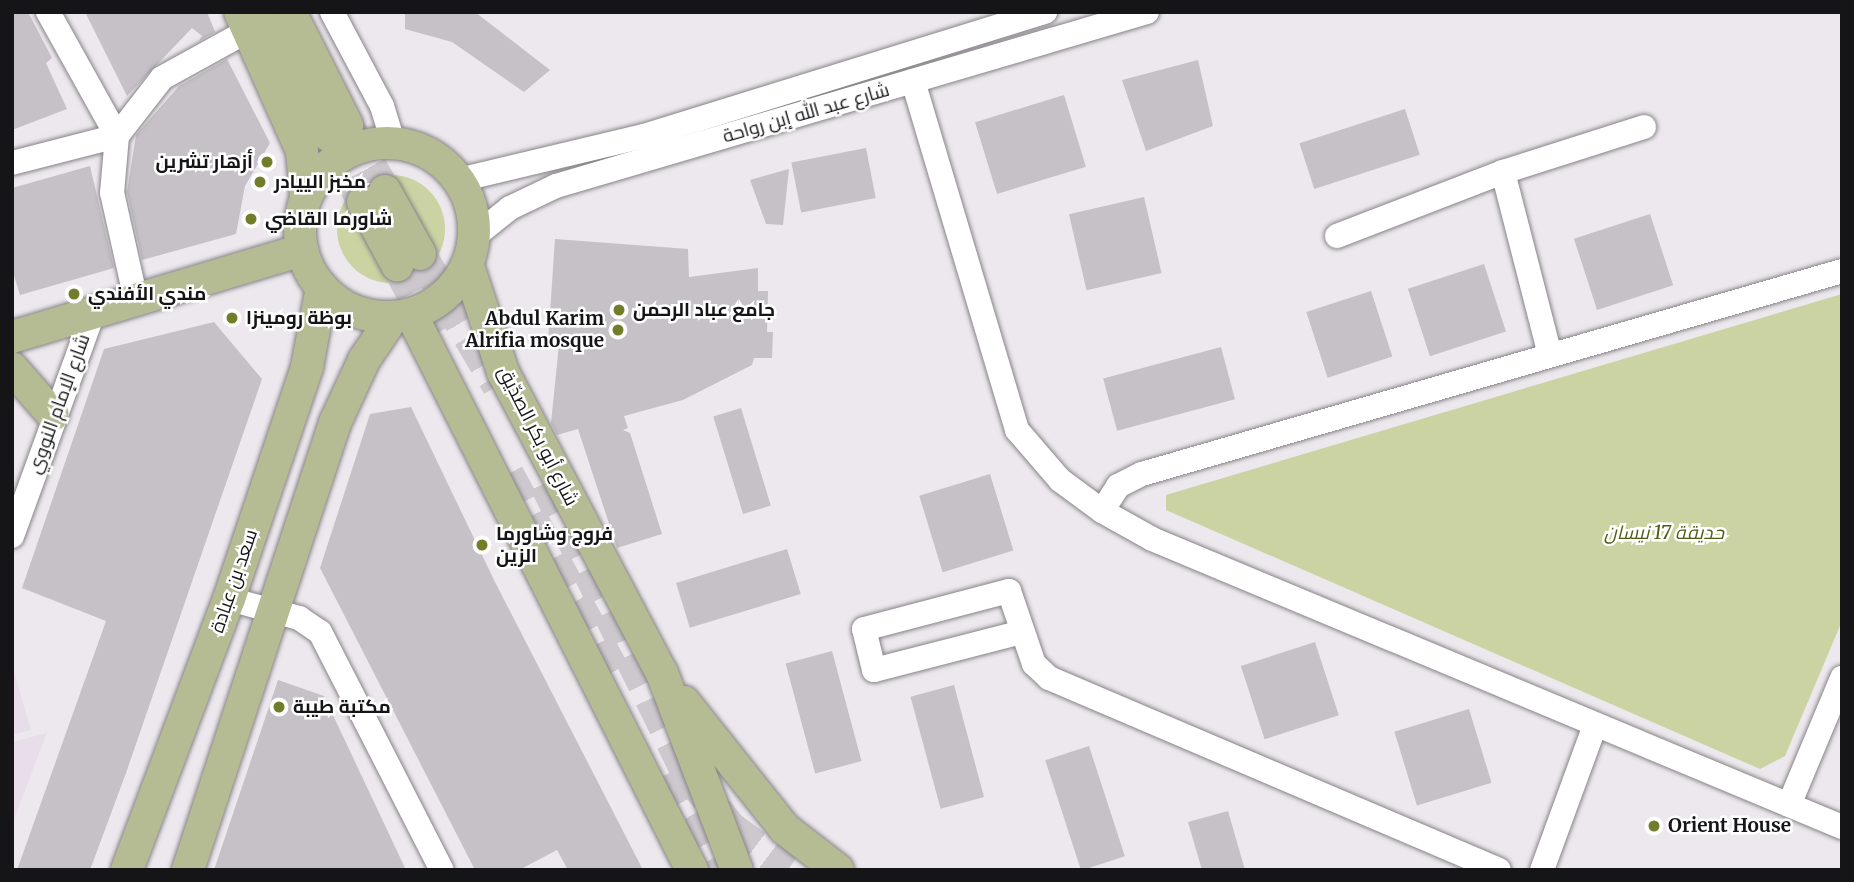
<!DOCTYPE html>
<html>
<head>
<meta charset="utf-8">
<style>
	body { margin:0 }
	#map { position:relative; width:1854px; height:882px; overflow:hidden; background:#ece8ed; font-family:Merriweather,Cairo,serif }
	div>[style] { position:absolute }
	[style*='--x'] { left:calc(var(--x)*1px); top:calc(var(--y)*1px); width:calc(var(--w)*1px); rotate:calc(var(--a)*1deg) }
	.built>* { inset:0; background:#e7deea }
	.green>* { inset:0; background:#cad3a1 }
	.round { border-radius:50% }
	.building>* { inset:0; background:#c5c1c7; transform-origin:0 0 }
	.major-tunnel>* { height:32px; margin-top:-16px; transform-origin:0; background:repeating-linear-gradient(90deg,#ccc8cd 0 32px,transparent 0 48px) }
	.roads { filter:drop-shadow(0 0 2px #878388) drop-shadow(0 0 2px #878388) }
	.minor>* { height:24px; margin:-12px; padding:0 12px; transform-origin:12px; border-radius:12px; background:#fff }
	.major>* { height:32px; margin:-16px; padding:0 16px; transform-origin:16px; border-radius:16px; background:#b5bb93 }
	.major>.ring { margin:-16px; padding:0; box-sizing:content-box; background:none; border:32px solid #b5bb93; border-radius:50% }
	.dots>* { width:19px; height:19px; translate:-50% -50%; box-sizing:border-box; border:4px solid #fff; border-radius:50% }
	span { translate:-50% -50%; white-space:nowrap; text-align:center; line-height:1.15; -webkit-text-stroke:5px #fff; paint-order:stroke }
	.street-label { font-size:19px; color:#151416 }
	.poi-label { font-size:19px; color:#151416; font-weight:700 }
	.right { translate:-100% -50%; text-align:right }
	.left { translate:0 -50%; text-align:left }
	.park-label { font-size:19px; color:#525b15; font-style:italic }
	.frame { position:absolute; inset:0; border:14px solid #151416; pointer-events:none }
</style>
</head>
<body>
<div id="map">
	<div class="built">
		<i style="clip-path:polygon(12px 665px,31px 730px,12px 735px)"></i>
		<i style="clip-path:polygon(47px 733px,12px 824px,12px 742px)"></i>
	</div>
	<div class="green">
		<i class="round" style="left:337px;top:175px;width:108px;height:108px"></i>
		<i style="clip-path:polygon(1842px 294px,1842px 621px,1785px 756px,1760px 769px,1166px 510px,1166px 495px)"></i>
	</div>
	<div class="building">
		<i style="clip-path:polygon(12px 12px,28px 12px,52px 58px,46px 63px,67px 109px,12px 130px)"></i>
		<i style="clip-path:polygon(85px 12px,207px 12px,215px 32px,199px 41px,202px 36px,192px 28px,127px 96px)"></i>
		<i style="clip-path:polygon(405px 12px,475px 12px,550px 70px,524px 92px,452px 42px,405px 29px)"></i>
		<i style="clip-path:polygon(227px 59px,270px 143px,245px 186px,236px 234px,142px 260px,127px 192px,136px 135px,179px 86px)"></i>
		<i style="clip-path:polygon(1198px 60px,1213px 126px,1146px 151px,1122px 80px)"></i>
		<i style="left:1064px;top:95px;width:75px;height:93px;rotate:73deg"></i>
		<i style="left:1405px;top:109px;width:48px;height:111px;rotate:72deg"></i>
		<i style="left:866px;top:148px;width:51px;height:76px;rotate:79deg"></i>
		<i style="clip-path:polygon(90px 166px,114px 268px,20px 295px,12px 269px,12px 188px)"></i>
		<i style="clip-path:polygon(789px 169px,783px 225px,766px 224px,750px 180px)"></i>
		<i style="left:1144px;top:197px;width:78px;height:77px;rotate:77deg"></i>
		<i style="left:1650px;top:214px;width:75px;height:80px;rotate:72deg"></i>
		<i style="clip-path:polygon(555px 239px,688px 249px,689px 277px,758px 268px,758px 291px,768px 291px,767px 332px,773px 332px,772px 358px,754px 358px,752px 365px,683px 400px,624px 416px,628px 428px,623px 430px,630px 433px,662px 534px,617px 548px,578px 429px,557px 435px,551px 423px,559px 344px,548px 342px)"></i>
		<i style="left:1484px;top:264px;width:71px;height:80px;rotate:72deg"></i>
		<i style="left:1371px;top:291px;width:69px;height:68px;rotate:72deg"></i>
		<i style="clip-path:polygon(214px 322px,262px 379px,126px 773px,90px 870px,17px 870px,106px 621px,22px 588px,104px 349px)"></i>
		<i style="left:1221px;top:347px;width:54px;height:122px;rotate:75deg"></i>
		<i style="clip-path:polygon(411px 407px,495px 582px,643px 870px,568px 870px,557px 850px,519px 870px,475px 870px,320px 568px,370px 414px)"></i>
		<i style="left:741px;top:408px;width:102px;height:29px;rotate:73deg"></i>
		<i style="left:990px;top:474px;width:80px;height:74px;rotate:73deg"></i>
		<i style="left:787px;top:549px;width:47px;height:116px;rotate:73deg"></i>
		<i style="left:1315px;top:642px;width:77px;height:78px;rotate:72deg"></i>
		<i style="left:832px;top:651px;width:114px;height:48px;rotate:75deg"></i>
		<i style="clip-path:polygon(278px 680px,324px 696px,406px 870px,214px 870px)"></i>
		<i style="left:954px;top:685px;width:116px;height:45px;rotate:75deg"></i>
		<i style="left:1469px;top:709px;width:77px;height:78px;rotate:73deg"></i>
		<i style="left:1089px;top:746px;width:116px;height:46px;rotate:72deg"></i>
		<i style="clip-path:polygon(1228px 811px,1245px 870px,1202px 870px,1188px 822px)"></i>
	</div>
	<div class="major-tunnel">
		<i style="--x:347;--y:125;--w:76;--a:60.1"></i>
		<i style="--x:328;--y:135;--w:76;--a:62.4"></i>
		<i style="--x:420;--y:254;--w:153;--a:59.4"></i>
		<i style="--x:397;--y:265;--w:79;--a:62.1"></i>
		<i style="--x:508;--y:474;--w:235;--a:61.8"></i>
		<i style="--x:545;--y:483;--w:323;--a:63.9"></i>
		<i style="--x:687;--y:773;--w:69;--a:51.5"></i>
		<i style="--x:730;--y:827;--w:72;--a:36.6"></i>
		<i style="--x:669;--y:773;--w:110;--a:62.3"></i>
	</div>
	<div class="roads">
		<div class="minor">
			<i style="--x:332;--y:12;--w:106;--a:62"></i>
			<i style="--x:382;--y:106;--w:39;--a:73"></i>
			<i style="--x:913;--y:81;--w:364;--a:73.4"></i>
			<i style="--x:1017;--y:430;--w:66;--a:49.3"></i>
			<i style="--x:1060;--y:480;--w:52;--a:36.4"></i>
			<i style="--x:1102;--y:511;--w:57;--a:29.2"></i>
			<i style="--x:1152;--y:539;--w:748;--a:22.66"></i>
			<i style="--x:12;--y:163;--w:108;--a:-14.4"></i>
			<i style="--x:117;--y:136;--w:142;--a:-119.1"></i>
			<i style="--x:1503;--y:172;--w:189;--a:75.6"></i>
			<i style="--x:459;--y:180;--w:190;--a:-13.4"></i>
			<i style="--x:644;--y:136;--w:420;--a:-17.2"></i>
			<i style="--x:475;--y:236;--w:45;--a:-38.7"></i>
			<i style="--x:510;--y:208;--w:51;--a:-25.6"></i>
			<i style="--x:556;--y:186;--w:616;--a:-16.41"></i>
			<i style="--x:1337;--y:236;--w:178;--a:-21.1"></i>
			<i style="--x:1503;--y:172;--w:148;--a:-17.7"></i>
			<i style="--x:136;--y:300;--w:110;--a:-102.6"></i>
			<i style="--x:112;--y:193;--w:57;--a:-85"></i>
			<i style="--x:117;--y:136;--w:73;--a:-52.2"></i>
			<i style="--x:162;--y:78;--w:99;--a:-28.9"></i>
			<i style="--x:1102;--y:511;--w:30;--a:-57"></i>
			<i style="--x:1118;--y:486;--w:27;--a:-27"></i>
			<i style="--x:1142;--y:474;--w:729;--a:-16.17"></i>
			<i style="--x:12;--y:536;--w:237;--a:-70"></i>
			<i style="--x:229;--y:599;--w:73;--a:15.2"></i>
			<i style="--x:299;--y:618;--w:25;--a:34"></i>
			<i style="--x:320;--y:632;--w:267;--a:62.9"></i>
			<i style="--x:1022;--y:632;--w:153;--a:165.6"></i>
			<i style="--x:874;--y:670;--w:42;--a:-103.7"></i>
			<i style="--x:864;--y:629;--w:150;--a:-14.7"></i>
			<i style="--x:1009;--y:591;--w:77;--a:71.1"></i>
			<i style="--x:1034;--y:664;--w:21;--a:43"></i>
			<i style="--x:1049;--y:678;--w:489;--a:23.1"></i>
			<i style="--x:1789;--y:805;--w:138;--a:-67.3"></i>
			<i style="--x:1542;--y:870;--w:154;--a:-69.9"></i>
		</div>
		<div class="major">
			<i style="--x:240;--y:12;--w:152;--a:66"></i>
			<i style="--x:302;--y:151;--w:46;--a:85"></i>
			<i style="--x:265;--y:12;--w:138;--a:62.9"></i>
			<i style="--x:290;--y:12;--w:127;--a:63.2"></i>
			<i class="ring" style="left:300px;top:143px;width:142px;height:142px"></i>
			<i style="--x:385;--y:191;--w:72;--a:60.9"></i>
			<i style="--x:363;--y:202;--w:72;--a:61.6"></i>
			<i style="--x:468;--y:266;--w:112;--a:71.7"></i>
			<i style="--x:503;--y:372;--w:340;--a:62.2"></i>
			<i style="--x:662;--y:673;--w:211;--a:69.2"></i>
			<i style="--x:411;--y:314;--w:623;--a:63.19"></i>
			<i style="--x:12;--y:337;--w:303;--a:-16.7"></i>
			<i style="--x:12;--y:368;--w:62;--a:48.9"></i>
			<i style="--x:684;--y:702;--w:162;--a:51.5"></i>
			<i style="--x:785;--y:829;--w:67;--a:37.7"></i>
			<i style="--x:127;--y:870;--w:290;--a:-69.4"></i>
			<i style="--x:229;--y:599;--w:245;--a:-71.4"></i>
			<i style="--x:307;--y:367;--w:81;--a:-79.4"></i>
			<i style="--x:188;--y:870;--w:471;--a:-71.8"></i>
			<i style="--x:335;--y:423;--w:69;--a:-65.3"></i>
			<i style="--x:364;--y:360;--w:52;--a:-56"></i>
		</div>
	</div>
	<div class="dots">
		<i style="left:267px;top:162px;background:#727d2a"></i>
		<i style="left:260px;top:182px;background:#727d2a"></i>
		<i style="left:251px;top:219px;background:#727d2a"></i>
		<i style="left:74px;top:294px;background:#727d2a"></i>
		<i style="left:619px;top:310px;background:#727d2a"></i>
		<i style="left:232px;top:318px;background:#727d2a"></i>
		<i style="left:618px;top:330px;background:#727d2a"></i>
		<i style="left:482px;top:545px;background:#727d2a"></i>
		<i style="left:279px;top:707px;background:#727d2a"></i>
		<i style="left:1654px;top:826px;background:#727d2a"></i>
	</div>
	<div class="street-label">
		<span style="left:806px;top:113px;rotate:-16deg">شارع عبد الله إبن رواحة</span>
		<span style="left:59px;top:404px;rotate:-70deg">شارع الإمام النووي</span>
		<span style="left:538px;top:436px;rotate:63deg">شارع أبو بكر الصدّيق</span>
		<span style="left:234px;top:581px;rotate:-71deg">سعد بن عبادة</span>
	</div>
	<div class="poi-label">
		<span class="right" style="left:253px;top:162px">أزهار تشرين</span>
		<span class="left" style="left:274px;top:182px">مخبز الييادر</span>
		<span class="left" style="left:265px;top:219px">شاورما القاضي</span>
		<span class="left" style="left:88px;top:294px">مندي الأفندي</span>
		<span class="left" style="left:633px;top:310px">جامع عباد الرحمن</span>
		<span class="left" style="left:246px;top:318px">بوظة رومينزا</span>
		<span class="right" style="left:604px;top:330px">Abdul Karim<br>Alrifia mosque</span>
		<span class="left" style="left:496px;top:545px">فروج وشاورما<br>الزين</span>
		<span class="left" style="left:293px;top:707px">مكتبة طيبة</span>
		<span class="left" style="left:1668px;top:826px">Orient House</span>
	</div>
	<div class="park-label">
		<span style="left:1664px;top:533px">حديقة 17 نيسان</span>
	</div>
	<div class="frame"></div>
</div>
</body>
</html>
